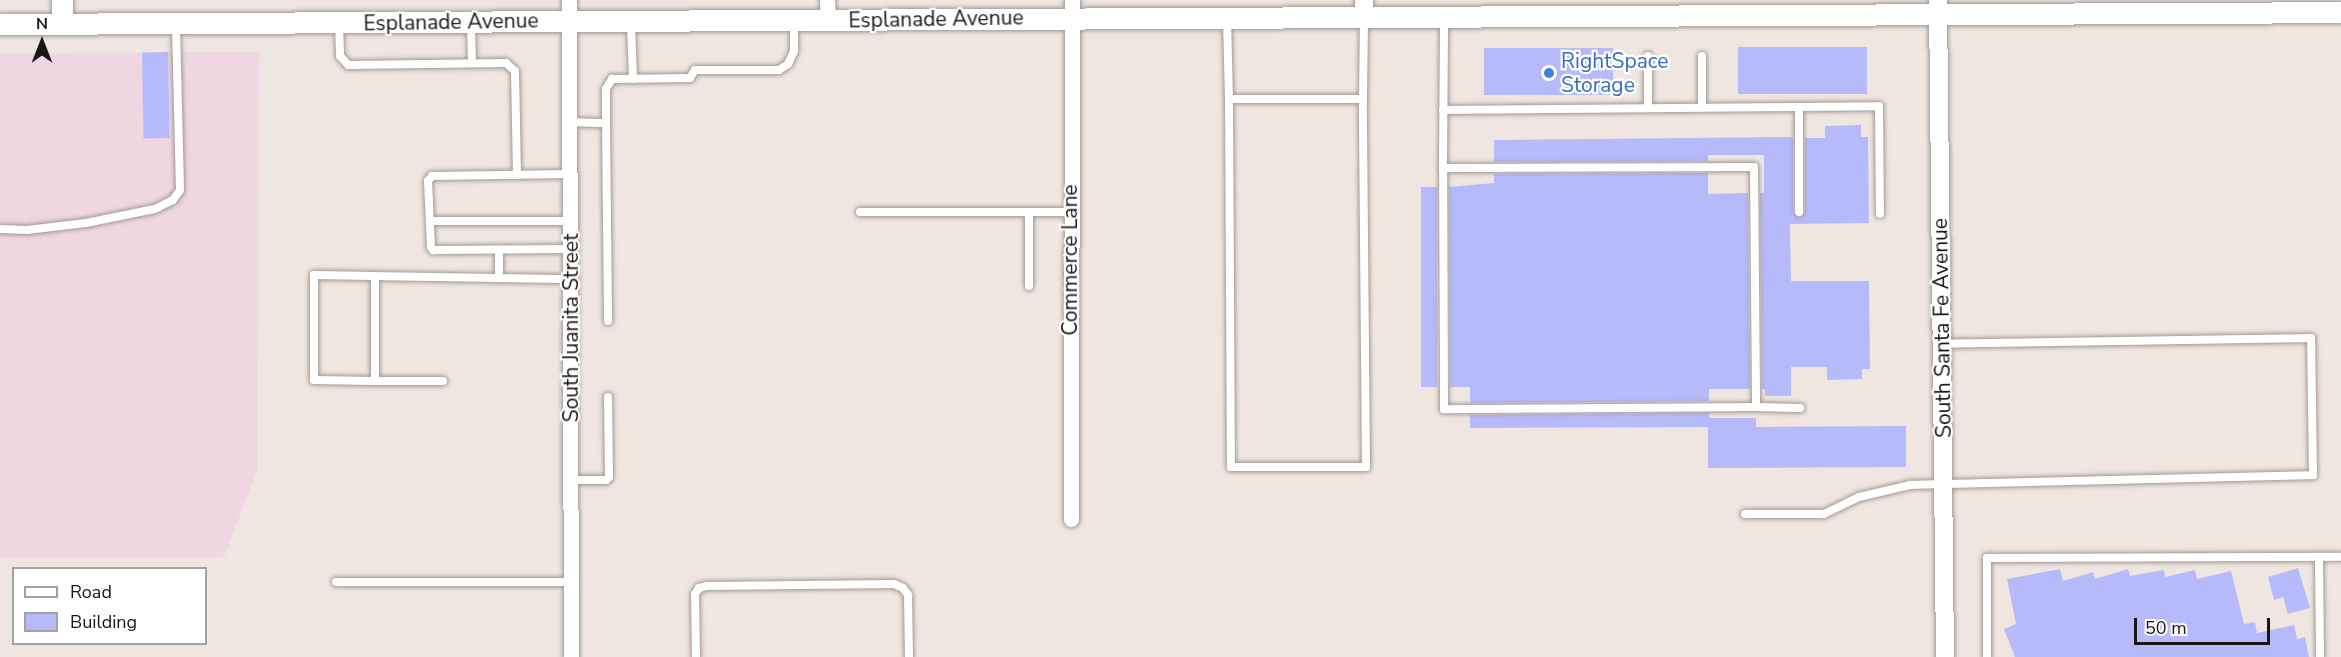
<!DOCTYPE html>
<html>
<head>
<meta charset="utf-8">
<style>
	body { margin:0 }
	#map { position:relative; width:2341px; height:657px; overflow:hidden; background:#f0e6e1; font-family:"Nunito Sans",sans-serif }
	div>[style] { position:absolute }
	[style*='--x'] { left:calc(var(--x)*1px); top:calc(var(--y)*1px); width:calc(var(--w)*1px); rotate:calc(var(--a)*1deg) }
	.industrial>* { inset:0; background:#efd7e1 }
	.building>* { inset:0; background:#b6bafb; transform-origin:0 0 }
	.roads { filter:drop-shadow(0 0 2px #a19994) drop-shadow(0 0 2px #a19994) }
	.service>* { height:8px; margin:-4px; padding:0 4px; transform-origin:4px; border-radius:4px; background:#fff }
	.minor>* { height:15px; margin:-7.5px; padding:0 7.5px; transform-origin:7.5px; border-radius:7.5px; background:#fff }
	.tertiary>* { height:18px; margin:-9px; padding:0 9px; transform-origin:9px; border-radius:9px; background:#fff }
	.secondary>* { height:21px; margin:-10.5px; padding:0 10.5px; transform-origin:10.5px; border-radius:10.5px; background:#fff }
	.dots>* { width:16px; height:16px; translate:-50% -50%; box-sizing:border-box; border:3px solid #fff; border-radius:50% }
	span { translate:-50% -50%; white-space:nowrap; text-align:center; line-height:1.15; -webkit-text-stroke:4.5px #fff; paint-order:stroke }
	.street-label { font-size:21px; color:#191614 }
	.shop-label { font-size:21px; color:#366cbe }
	.left { translate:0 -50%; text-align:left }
	.legend { position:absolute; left:12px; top:567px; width:195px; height:78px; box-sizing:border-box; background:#fff; border:2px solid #a3a2a1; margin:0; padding:8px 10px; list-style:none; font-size:18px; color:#191614 }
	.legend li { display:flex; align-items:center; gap:12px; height:30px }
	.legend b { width:30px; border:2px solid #a3a2a1 }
	.north { position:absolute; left:12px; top:12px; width:60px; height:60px; -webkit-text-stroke:4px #fff; paint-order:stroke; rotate:0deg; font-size:16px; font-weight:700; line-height:24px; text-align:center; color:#191614 }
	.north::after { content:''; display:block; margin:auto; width:21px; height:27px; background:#191614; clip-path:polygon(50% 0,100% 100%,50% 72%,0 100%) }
	.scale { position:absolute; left:2134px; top:618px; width:136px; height:27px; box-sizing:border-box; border:3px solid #191614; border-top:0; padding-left:8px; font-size:18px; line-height:21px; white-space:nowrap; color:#191614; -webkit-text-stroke:4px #fff; paint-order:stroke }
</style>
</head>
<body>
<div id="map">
	<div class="industrial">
		<i style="clip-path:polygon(259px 52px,257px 471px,224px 557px,0 558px,0 53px)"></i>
	</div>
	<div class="building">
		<i style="left:1867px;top:47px;width:47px;height:129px;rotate:90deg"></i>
		<i style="left:1613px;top:48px;width:47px;height:129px;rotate:90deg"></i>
		<i style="left:168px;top:52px;width:86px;height:26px;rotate:89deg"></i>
		<i style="clip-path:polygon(1861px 125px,1861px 137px,1868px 137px,1869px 223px,1790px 224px,1791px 281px,1869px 281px,1870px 369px,1862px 369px,1862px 379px,1827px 380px,1827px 367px,1791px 367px,1791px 396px,1765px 396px,1765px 389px,1762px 389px,1760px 193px,1764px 193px,1764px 155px,1708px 155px,1708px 161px,1494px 162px,1494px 140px,1790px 137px,1793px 138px,1793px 212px,1800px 218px,1805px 212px,1805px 138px,1825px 138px,1825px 126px)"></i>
		<i style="clip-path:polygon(1708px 173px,1708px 194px,1748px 193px,1750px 389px,1709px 389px,1709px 401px,1470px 403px,1470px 387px,1450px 387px,1449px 187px,1494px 183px,1494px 174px)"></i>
		<i style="left:1421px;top:187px;width:16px;height:200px"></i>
		<i style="clip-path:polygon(1709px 413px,1709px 418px,1756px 418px,1756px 427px,1906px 426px,1906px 467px,1708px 468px,1708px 427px,1470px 428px,1470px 415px)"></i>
		<i style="clip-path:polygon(2298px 568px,2310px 608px,2288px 614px,2283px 597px,2274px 600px,2268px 577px)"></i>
		<i style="clip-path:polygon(2060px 569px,2063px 581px,2093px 572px,2095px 579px,2128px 569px,2130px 576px,2164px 570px,2165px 577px,2195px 570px,2197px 579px,2231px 571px,2244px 624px,2255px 622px,2257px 633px,2294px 625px,2297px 639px,2305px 637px,2309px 657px,2015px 657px,2004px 629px,2016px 624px,2007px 579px)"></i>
	</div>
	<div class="roads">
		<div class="service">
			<i style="--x:1227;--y:18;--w:81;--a:88.6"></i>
			<i style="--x:1229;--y:99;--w:134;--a:0"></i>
			<i style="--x:1363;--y:99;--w:82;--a:-89.3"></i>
			<i style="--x:471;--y:23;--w:40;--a:88.6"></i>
			<i style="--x:339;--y:24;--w:32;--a:88"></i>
			<i style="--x:340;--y:56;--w:12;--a:48"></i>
			<i style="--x:348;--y:65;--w:158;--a:-0.7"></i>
			<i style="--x:506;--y:63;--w:12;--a:42"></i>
			<i style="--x:515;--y:71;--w:104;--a:88.9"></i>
			<i style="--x:631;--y:24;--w:55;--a:87.9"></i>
			<i style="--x:1648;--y:56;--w:52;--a:90"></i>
			<i style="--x:1702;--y:56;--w:51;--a:90"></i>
			<i style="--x:1229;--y:99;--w:368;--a:89.7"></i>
			<i style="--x:1231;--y:467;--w:135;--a:0"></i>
			<i style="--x:1366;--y:467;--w:368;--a:-90.5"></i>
			<i style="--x:1799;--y:107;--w:105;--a:90"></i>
			<i style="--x:1443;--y:110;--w:436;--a:-0.5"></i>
			<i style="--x:1879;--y:106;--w:108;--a:89.5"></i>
			<i style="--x:570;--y:122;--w:36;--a:2"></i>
			<i style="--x:606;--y:123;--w:198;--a:89.4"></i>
			<i style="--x:606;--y:123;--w:34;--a:-90"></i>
			<i style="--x:606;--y:89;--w:12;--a:-59"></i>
			<i style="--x:612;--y:79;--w:78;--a:-0.7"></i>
			<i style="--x:690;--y:78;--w:9;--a:-58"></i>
			<i style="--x:695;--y:70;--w:84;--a:0"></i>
			<i style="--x:779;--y:70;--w:11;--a:-34"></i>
			<i style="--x:788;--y:64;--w:14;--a:-65"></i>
			<i style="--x:794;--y:51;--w:30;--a:-90"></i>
			<i style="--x:1443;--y:168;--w:311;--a:-0.2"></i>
			<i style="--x:1754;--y:167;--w:240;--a:89.5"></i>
			<i style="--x:1756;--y:407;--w:312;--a:179.6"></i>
			<i style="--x:1444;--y:409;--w:241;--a:-90.2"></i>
			<i style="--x:1443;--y:168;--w:149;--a:-89.6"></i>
			<i style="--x:570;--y:174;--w:138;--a:179.2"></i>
			<i style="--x:432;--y:176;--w:6;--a:129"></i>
			<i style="--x:428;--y:181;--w:66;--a:87.4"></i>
			<i style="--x:431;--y:247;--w:4;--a:56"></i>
			<i style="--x:433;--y:250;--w:137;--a:-0.4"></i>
			<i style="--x:860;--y:212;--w:210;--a:0"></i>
			<i style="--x:1029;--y:212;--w:74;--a:90"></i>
			<i style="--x:430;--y:221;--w:140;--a:0"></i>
			<i style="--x:0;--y:229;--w:27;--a:2"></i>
			<i style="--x:27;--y:230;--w:59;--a:-6.8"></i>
			<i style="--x:86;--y:223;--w:70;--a:-11.5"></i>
			<i style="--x:155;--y:209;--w:20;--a:-27"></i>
			<i style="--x:173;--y:200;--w:12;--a:-55"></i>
			<i style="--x:180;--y:190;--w:165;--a:-91.4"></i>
			<i style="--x:499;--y:250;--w:27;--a:90"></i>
			<i style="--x:375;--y:276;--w:61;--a:-179.1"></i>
			<i style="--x:314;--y:275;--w:105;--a:90"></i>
			<i style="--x:314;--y:380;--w:61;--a:0.9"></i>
			<i style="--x:375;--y:381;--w:105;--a:-90"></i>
			<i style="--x:375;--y:276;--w:196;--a:0.9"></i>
			<i style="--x:375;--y:381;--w:68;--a:0"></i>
			<i style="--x:1756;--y:407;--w:44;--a:1.3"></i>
			<i style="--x:571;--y:480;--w:35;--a:0"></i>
			<i style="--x:606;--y:480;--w:4;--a:-45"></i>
			<i style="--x:609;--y:477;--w:80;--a:-90.7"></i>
			<i style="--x:1745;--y:514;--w:79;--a:0"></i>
			<i style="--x:1824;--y:514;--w:39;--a:-26"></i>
			<i style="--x:1859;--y:497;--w:52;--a:-13.2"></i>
			<i style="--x:1910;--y:485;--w:403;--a:-1.4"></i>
			<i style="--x:2313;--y:475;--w:137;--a:-90.8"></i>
			<i style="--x:2311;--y:338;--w:369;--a:179.1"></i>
			<i style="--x:2319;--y:558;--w:99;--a:89.4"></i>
			<i style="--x:336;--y:582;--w:235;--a:0"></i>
			<i style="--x:696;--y:657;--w:63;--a:-90.9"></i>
			<i style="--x:695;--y:594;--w:7;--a:-56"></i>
			<i style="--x:699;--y:588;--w:8;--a:-14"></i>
			<i style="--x:707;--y:586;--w:187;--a:-0.6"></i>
			<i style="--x:894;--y:584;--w:10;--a:24"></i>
			<i style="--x:903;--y:588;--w:9;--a:54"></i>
			<i style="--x:908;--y:595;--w:62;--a:89.1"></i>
			<i style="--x:1987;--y:657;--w:99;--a:-90"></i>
			<i style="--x:1987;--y:558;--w:354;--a:-0.2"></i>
		</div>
		<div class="minor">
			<i style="--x:569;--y:0;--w:657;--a:89.83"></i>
			<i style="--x:827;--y:0;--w:20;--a:87"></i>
			<i style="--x:1071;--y:519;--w:519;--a:-89.89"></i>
		</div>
		<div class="tertiary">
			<i style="--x:1364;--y:0;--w:16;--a:90"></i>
			<i style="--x:1938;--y:0;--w:657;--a:89.39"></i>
		</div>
		<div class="secondary">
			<i style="--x:62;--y:0;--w:24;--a:90"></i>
			<i style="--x:0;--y:24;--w:2341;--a:-0.29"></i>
		</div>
	</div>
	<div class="dots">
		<i style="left:1549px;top:73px;background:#3f7fe0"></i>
	</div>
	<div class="street-label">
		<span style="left:936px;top:19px;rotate:-1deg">Esplanade Avenue</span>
		<span style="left:451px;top:22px;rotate:-1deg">Esplanade Avenue</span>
		<span style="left:1070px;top:260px;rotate:-90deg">Commerce Lane</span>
		<span style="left:571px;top:328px;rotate:-90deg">South Juanita Street</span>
		<span style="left:1942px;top:328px;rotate:-91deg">South Santa Fe Avenue</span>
	</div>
	<div class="shop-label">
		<span class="left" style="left:1561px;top:73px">RightSpace<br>Storage</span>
	</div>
	<ul class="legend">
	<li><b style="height:8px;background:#fff"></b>Road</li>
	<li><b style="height:16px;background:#b6bafb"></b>Building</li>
	</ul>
	<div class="north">N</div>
	<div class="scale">50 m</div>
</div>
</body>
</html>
